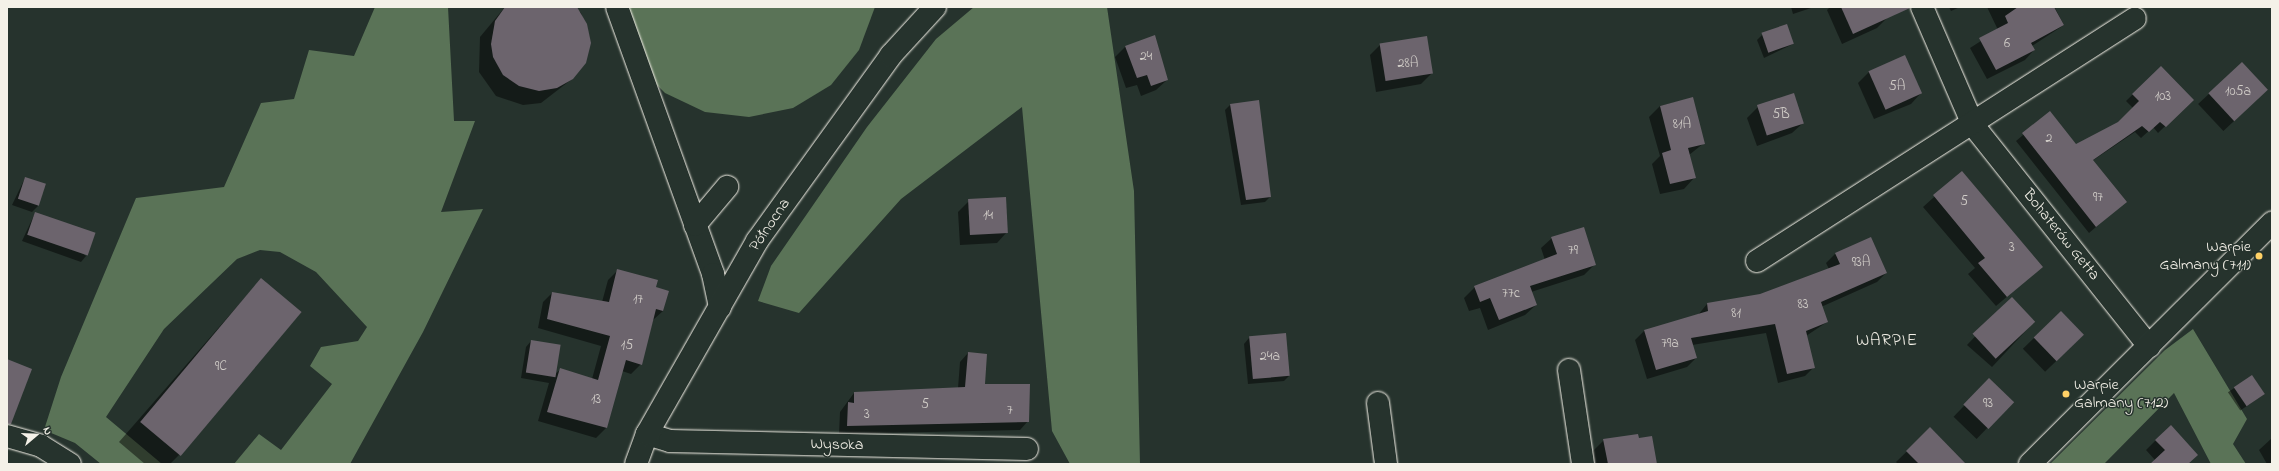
<!DOCTYPE html>
<html>
<head>
<meta charset="utf-8">
<style>
	body { margin:0 }
	#map { position:relative; width:2279px; height:471px; overflow:hidden; background:#26332d; font-family:"Indie Flower",sans-serif }
	div>[style] { position:absolute }
	[style*='--x'] { left:calc(var(--x)*1px); top:calc(var(--y)*1px); width:calc(var(--w)*1px); rotate:calc(var(--a)*1deg) }
	.green>* { inset:0; background:#5a7357 }
	.shadow>* { inset:0; background:#0007; transform-origin:0 0 }
	.building>* { inset:0; background:#6c646d; transform-origin:0 0 }
	.roads { filter:drop-shadow(0 0 1px #f4f1e8) drop-shadow(0 0 1px #f4f1e8) }
	.minor>* { height:22px; margin:-11px; padding:0 11px; transform-origin:11px; border-radius:11px; background:#26332d }
	.dots>* { width:11px; height:11px; translate:-50% -50%; box-sizing:border-box; border:2px solid #26332d; border-radius:50% }
	span { translate:-50% -50%; white-space:nowrap; text-align:center; line-height:1.15; -webkit-text-stroke:3px #26332d; paint-order:stroke }
	.number-label { font-size:14px; color:#d2cec9 }
	.number-label span { -webkit-text-stroke-width:0 }
	.street-label { font-size:16px; color:#f4f1e8 }
	.poi-label { font-size:16px; color:#f4f1e8 }
	.right { translate:-100% -50%; text-align:right }
	.left { translate:0 -50%; text-align:left }
	.neighbourhood-label { font-size:17px; color:#f4f1e8; letter-spacing:1px }
	.frame { position:absolute; inset:0; border:8px solid #f4f1e8; pointer-events:none }
	.north { position:absolute; left:16px; top:415px; width:40px; height:40px; -webkit-text-stroke:3px #26332d; paint-order:stroke; rotate:71deg; font-size:11px; font-weight:700; line-height:16px; text-align:center; color:#f4f1e8 }
	.north::after { content:''; display:block; margin:auto; width:14px; height:18px; background:#f4f1e8; clip-path:polygon(50% 0,100% 100%,50% 72%,0 100%) }
</style>
</head>
<body>
<div id="map">
	<div class="green">
		<i style="clip-path:polygon(375px 7px,448px 7px,454px 121px,475px 121px,441px 212px,483px 209px,423px 332px,350px 464px,234px 464px,259px 434px,281px 450px,332px 384px,310px 366px,321px 347px,358px 341px,367px 327px,316px 272px,280px 252px,260px 250px,237px 259px,164px 329px,106px 417px,162px 464px,101px 464px,75px 443px,44px 430px,61px 377px,136px 198px,224px 187px,261px 103px,294px 99px,309px 50px,354px 56px)"></i>
		<i style="clip-path:polygon(612px 7px,875px 7px,859px 50px,831px 85px,793px 108px,749px 117px,705px 112px,665px 93px,634px 62px)"></i>
		<i style="clip-path:polygon(974px 7px,1107px 7px,1134px 191px,1140px 464px,1070px 464px,1052px 431px,1022px 107px,901px 199px,799px 313px,758px 301px,771px 266px,867px 127px,936px 39px)"></i>
		<i style="clip-path:polygon(2193px 329px,2247px 419px,2233px 444px,2246px 464px,2211px 464px,2174px 393px,2104px 464px,2050px 464px,2165px 350px)"></i>
	</div>
	<div class="shadow">
		<i style="clip-path:polygon(505px 7px,575px 7px,581px 13px,590px 43px,572px 79px,541px 103px,523px 105px,496px 96px,479px 72px,480px 37px)"></i>
		<i style="clip-path:polygon(1791px 7px,1814px 7px,1793px 14px)"></i>
		<i style="clip-path:polygon(1830px 7px,1882px 7px,1887px 18px,1877px 28px,1842px 44px,1827px 10px)"></i>
		<i style="clip-path:polygon(1949px 7px,1960px 7px,1951px 11px)"></i>
		<i style="clip-path:polygon(1987px 7px,2058px 7px,2055px 8px,2064px 25px,2032px 46px,2034px 50px,2025px 60px,1987px 79px,1970px 48px,1998px 30px)"></i>
		<i style="clip-path:polygon(1762px 35px,1793px 44px,1764px 58px,1757px 40px)"></i>
		<i style="clip-path:polygon(1380px 45px,1432px 73px,1421px 84px,1376px 92px,1370px 55px)"></i>
		<i style="clip-path:polygon(1126px 46px,1167px 80px,1156px 90px,1141px 96px,1137px 85px,1126px 88px,1115px 57px)"></i>
		<i style="left:2242px;top:63px;width:37px;height:60px;rotate:47deg"></i>
		<i style="clip-path:polygon(2161px 67px,2192px 100px,2158px 133px,2153px 127px,2141px 138px,2135px 132px,2092px 161px,2125px 202px,2089px 233px,2016px 141px,2050px 112px,2076px 145px,2118px 123px,2133px 108px,2126px 101px)"></i>
		<i style="clip-path:polygon(1869px 72px,1921px 93px,1911px 104px,1874px 119px,1858px 83px)"></i>
		<i style="clip-path:polygon(1692px 98px,1704px 143px,1689px 155px,1694px 178px,1684px 189px,1660px 194px,1652px 164px,1660px 156px,1649px 117px,1660px 106px)"></i>
		<i style="clip-path:polygon(1258px 101px,1270px 197px,1265px 202px,1241px 205px,1225px 110px,1230px 105px)"></i>
		<i style="clip-path:polygon(1758px 107px,1803px 123px,1792px 133px,1757px 146px,1747px 118px)"></i>
		<i style="clip-path:polygon(1962px 172px,2042px 267px,1996px 306px,1968px 274px,1975px 268px,1923px 207px)"></i>
		<i style="clip-path:polygon(25px 178px,38px 206px,32px 212px,12px 205px)"></i>
		<i style="clip-path:polygon(969px 201px,1007px 232px,997px 243px,960px 245px,958px 212px)"></i>
		<i style="clip-path:polygon(35px 213px,86px 256px,81px 262px,22px 241px)"></i>
		<i style="clip-path:polygon(1552px 238px,1595px 264px,1584px 275px,1531px 292px,1536px 305px,1525px 315px,1488px 330px,1480px 308px,1469px 311px,1464px 298px,1475px 287px,1545px 260px,1541px 248px)"></i>
		<i style="clip-path:polygon(1835px 254px,1886px 273px,1877px 282px,1821px 307px,1827px 322px,1806px 336px,1814px 367px,1805px 376px,1778px 383px,1766px 333px,1692px 345px,1696px 358px,1687px 367px,1647px 379px,1635px 340px,1644px 331px,1698px 315px,1707px 304px,1760px 295px,1829px 269px,1826px 263px)"></i>
		<i style="clip-path:polygon(617px 271px,654px 288px,663px 311px,653px 320px,641px 364px,631px 374px,622px 371px,606px 428px,596px 438px,538px 421px,549px 383px,521px 378px,526px 347px,531px 341px,555px 374px,560px 370px,592px 379px,601px 346px,538px 328px,543px 302px,552px 293px,602px 302px,608px 280px)"></i>
		<i style="clip-path:polygon(261px 279px,179px 455px,170px 464px,145px 464px,119px 442px)"></i>
		<i style="clip-path:polygon(2003px 307px,2034px 322px,1992px 367px,1967px 345px)"></i>
		<i style="left:2061px;top:312px;width:32px;height:53px;rotate:46deg"></i>
		<i style="clip-path:polygon(1249px 338px,1289px 376px,1284px 381px,1248px 384px,1244px 344px)"></i>
		<i style="clip-path:polygon(968px 353px,984px 385px,1028px 421px,1020px 430px,839px 434px,840px 412px,854px 393px,958px 388px,960px 362px)"></i>
		<i style="left:2252px;top:376px;width:22px;height:29px;rotate:56deg"></i>
		<i style="left:1989px;top:380px;width:32px;height:51px;rotate:44deg"></i>
		<i style="clip-path:polygon(1930px 429px,1952px 464px,1898px 464px,1896px 462px)"></i>
		<i style="clip-path:polygon(2272px 438px,2272px 464px,2267px 464px,2259px 450px)"></i>
		<i style="clip-path:polygon(1638px 439px,1656px 464px,1593px 464px,1593px 451px,1604px 440px)"></i>
		<i style="clip-path:polygon(2156px 440px,2187px 464px,2151px 464px,2155px 460px,2146px 450px)"></i>
	</div>
	<div class="building">
		<i style="clip-path:polygon(505px 7px,577px 7px,587px 24px,591px 43px,586px 63px,573px 79px,557px 88px,539px 91px,519px 86px,503px 75px,493px 57px,491px 44px,495px 21px)"></i>
		<i style="clip-path:polygon(1841px 7px,1910px 7px,1910px 8px,1853px 34px)"></i>
		<i style="clip-path:polygon(2018px 7px,2054px 7px,2064px 25px,2031px 43px,2035px 50px,1996px 70px,1979px 38px,2008px 23px,2005px 16px)"></i>
		<i style="left:1787px;top:24px;width:21px;height:27px;rotate:71deg"></i>
		<i style="clip-path:polygon(1155px 35px,1168px 80px,1151px 86px,1147px 75px,1137px 78px,1125px 46px)"></i>
		<i style="left:1427px;top:36px;width:38px;height:48px;rotate:81deg"></i>
		<i style="left:1905px;top:55px;width:42px;height:40px;rotate:66deg"></i>
		<i style="left:2242px;top:62px;width:38px;height:46px;rotate:47deg"></i>
		<i style="clip-path:polygon(2161px 66px,2194px 100px,2166px 127px,2160px 122px,2149px 132px,2142px 126px,2093px 160px,2127px 202px,2096px 227px,2022px 133px,2050px 111px,2076px 144px,2118px 122px,2139px 101px,2132px 94px)"></i>
		<i style="left:1794px;top:93px;width:32px;height:39px;rotate:72deg"></i>
		<i style="clip-path:polygon(1693px 97px,1705px 144px,1688px 148px,1696px 178px,1670px 184px,1662px 153px,1671px 150px,1660px 106px)"></i>
		<i style="clip-path:polygon(1259px 100px,1271px 197px,1246px 200px,1230px 104px)"></i>
		<i style="clip-path:polygon(1962px 171px,2043px 267px,2007px 297px,1978px 263px,1985px 258px,1933px 195px)"></i>
		<i style="left:25px;top:177px;width:22px;height:23px;rotate:18deg"></i>
		<i style="left:1006px;top:197px;width:36px;height:38px;rotate:87deg"></i>
		<i style="left:35px;top:212px;width:64px;height:24px;rotate:19deg"></i>
		<i style="clip-path:polygon(1584px 227px,1596px 265px,1530px 286px,1537px 305px,1499px 320px,1490px 298px,1480px 302px,1474px 286px,1557px 254px,1551px 237px)"></i>
		<i style="clip-path:polygon(1871px 237px,1887px 273px,1821px 302px,1828px 322px,1806px 331px,1815px 368px,1787px 374px,1775px 324px,1691px 338px,1697px 358px,1656px 370px,1644px 330px,1708px 311px,1707px 303px,1760px 294px,1840px 264px,1835px 253px)"></i>
		<i style="clip-path:polygon(617px 269px,658px 280px,656px 287px,669px 291px,663px 311px,656px 309px,642px 365px,626px 360px,607px 428px,547px 412px,560px 368px,598px 380px,610px 336px,547px 319px,552px 292px,609px 302px)"></i>
		<i style="left:261px;top:278px;width:53px;height:188px;rotate:40deg"></i>
		<i style="left:2012px;top:297px;width:34px;height:54px;rotate:47deg"></i>
		<i style="left:2061px;top:311px;width:33px;height:38px;rotate:46deg"></i>
		<i style="left:1286px;top:333px;width:43px;height:37px;rotate:85deg"></i>
		<i style="left:531px;top:340px;width:30px;height:33px;rotate:9deg"></i>
		<i style="clip-path:polygon(968px 352px,987px 354px,985px 384px,1030px 384px,1029px 422px,847px 426px,848px 402px,854px 403px,854px 392px,965px 387px)"></i>
		<i style="clip-path:polygon(7px 359px,32px 369px,11px 424px,7px 424px)"></i>
		<i style="left:2252px;top:375px;width:23px;height:22px;rotate:56deg"></i>
		<i style="left:1989px;top:378px;width:35px;height:37px;rotate:44deg"></i>
		<i style="clip-path:polygon(2171px 425px,2198px 455px,2188px 464px,2150px 464px,2165px 450px,2155px 440px)"></i>
		<i style="clip-path:polygon(1930px 427px,1966px 464px,1919px 464px,1906px 451px)"></i>
		<i style="clip-path:polygon(1638px 434px,1639px 438px,1652px 436px,1657px 464px,1608px 464px,1603px 439px)"></i>
	</div>
	<div class="roads">
		<div class="minor">
			<i style="--x:617;--y:7;--w:284;--a:70.2"></i>
			<i style="--x:713;--y:274;--w:34;--a:78"></i>
			<i style="--x:1922;--y:7;--w:129;--a:66.6"></i>
			<i style="--x:1973;--y:125;--w:283;--a:51.5"></i>
			<i style="--x:695;--y:225;--w:50;--a:-49.9"></i>
			<i style="--x:1757;--y:261;--w:449;--a:-32.7"></i>
			<i style="--x:1569;--y:370;--w:95;--a:81.5"></i>
			<i style="--x:1378;--y:403;--w:62;--a:82.5"></i>
			<i style="--x:647;--y:434;--w:24;--a:17"></i>
			<i style="--x:670;--y:441;--w:357;--a:1.3"></i>
			<i style="--x:7;--y:436;--w:35;--a:16"></i>
			<i style="--x:41;--y:446;--w:34;--a:32"></i>
			<i style="--x:636;--y:464;--w:32;--a:-70"></i>
			<i style="--x:647;--y:434;--w:222;--a:-60.3"></i>
			<i style="--x:757;--y:241;--w:229;--a:-54.2"></i>
			<i style="--x:891;--y:55;--w:65;--a:-47.5"></i>
			<i style="--x:2030;--y:464;--w:342;--a:-44.9"></i>
		</div>
	</div>
	<div class="dots">
		<i style="left:2259px;top:256px;background:#ffd166"></i>
		<i style="left:2066px;top:394px;background:#ffd166"></i>
	</div>
	<div class="number-label">
		<span style="left:2007px;top:44px">6</span>
		<span style="left:1146px;top:57px">24</span>
		<span style="left:1408px;top:64px">28A</span>
		<span style="left:1897px;top:87px">5A</span>
		<span style="left:2238px;top:92px">105a</span>
		<span style="left:2163px;top:97px">103</span>
		<span style="left:1781px;top:115px">5B</span>
		<span style="left:1682px;top:125px">81A</span>
		<span style="left:2049px;top:139px">2</span>
		<span style="left:2098px;top:198px">97</span>
		<span style="left:1964px;top:202px">5</span>
		<span style="left:988px;top:216px">14</span>
		<span style="left:2012px;top:248px">3</span>
		<span style="left:1573px;top:251px">79</span>
		<span style="left:1861px;top:263px">93A</span>
		<span style="left:1511px;top:294px">77c</span>
		<span style="left:638px;top:300px">17</span>
		<span style="left:1803px;top:305px">83</span>
		<span style="left:1736px;top:314px">81</span>
		<span style="left:1670px;top:344px">79a</span>
		<span style="left:627px;top:346px">15</span>
		<span style="left:1270px;top:357px">24a</span>
		<span style="left:221px;top:367px">9C</span>
		<span style="left:596px;top:400px">13</span>
		<span style="left:1988px;top:404px">93</span>
		<span style="left:925px;top:405px">5</span>
		<span style="left:1010px;top:411px">7</span>
		<span style="left:867px;top:415px">3</span>
	</div>
	<div class="street-label">
		<span style="left:770px;top:225px;rotate:-56deg">Północna</span>
		<span style="left:2061px;top:235px;rotate:51deg">Bohaterów Getta</span>
		<span style="left:837px;top:445px;rotate:1deg">Wysoka</span>
	</div>
	<div class="poi-label">
		<span class="right" style="left:2251px;top:256px">Warpie<br>Galmany (711)</span>
		<span class="left" style="left:2074px;top:394px">Warpie<br>Galmany (712)</span>
	</div>
	<div class="neighbourhood-label">
		<span style="left:1887px;top:341px">WARPIE</span>
	</div>
	<div class="frame"></div>
	<div class="north">N</div>
</div>
</body>
</html>
